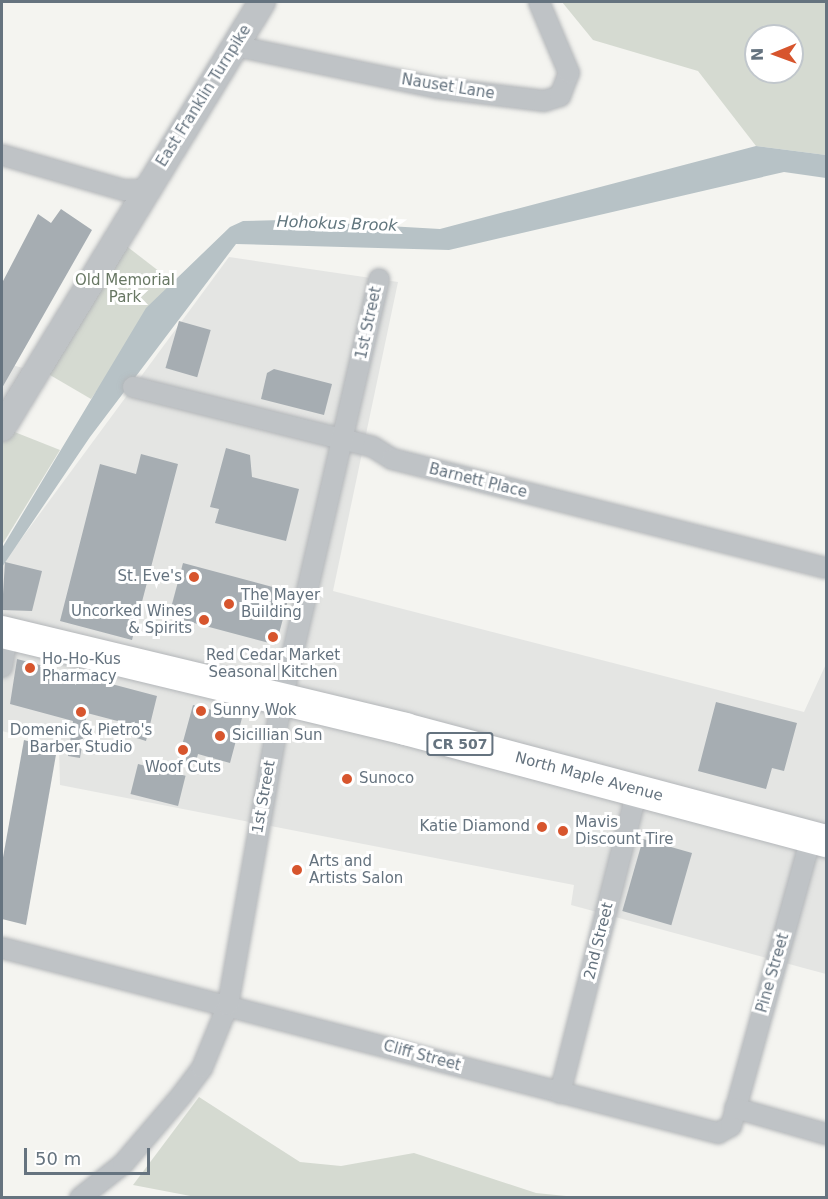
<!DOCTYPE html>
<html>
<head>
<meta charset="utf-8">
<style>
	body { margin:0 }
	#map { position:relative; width:828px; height:1199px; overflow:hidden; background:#f4f4f0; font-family:"DejaVu Sans",sans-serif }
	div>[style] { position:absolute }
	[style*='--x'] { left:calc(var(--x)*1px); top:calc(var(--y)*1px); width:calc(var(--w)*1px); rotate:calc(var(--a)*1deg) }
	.built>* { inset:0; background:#e4e5e3 }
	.green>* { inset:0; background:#d5dad1 }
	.water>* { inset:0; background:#b7c2c6 }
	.building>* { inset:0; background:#a6adb2; transform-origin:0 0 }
	.roads { filter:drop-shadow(0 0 2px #b3b6b9) drop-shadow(0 0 2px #b3b6b9) }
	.minor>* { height:20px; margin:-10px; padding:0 10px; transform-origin:10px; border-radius:10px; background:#bfc3c6 }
	.tertiary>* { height:26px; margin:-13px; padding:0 13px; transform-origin:13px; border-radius:13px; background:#bfc3c6 }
	.primary>* { height:32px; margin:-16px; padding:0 16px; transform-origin:16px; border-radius:16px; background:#fff }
	.dots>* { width:16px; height:16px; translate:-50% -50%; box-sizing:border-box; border:3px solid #fff; border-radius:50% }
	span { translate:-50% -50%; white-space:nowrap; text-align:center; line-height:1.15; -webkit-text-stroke:6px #fff; paint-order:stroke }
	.shield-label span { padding:2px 4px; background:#fff; border:2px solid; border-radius:4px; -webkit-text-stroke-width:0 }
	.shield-label { font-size:14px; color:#65737f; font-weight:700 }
	.street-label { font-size:15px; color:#65737f }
	.park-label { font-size:15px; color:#677763 }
	.poi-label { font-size:15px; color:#65737f }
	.right { translate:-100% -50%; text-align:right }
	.left { translate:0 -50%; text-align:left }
	.water-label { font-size:16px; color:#60757d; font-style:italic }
	.frame { position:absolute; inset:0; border:3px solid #65737f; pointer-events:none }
	.north { position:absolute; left:744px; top:24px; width:60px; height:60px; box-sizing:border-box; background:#fff; border:2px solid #c1c7cc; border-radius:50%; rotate:269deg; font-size:16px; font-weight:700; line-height:24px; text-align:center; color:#65737f }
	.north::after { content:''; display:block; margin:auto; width:21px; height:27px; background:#d7552d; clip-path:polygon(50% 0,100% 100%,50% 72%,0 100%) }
	.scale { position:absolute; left:24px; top:1148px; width:126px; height:27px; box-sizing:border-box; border:3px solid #65737f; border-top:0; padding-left:8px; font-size:18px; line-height:21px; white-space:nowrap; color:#65737f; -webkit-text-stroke:4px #fff; paint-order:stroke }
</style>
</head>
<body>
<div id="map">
	<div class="built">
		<i style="clip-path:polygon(229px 257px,398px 282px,333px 591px,804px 712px,826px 664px,826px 974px,571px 905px,574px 885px,60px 785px,59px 746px,2px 731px,2px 565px)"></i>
		<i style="clip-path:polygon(2px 362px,26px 369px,2px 407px)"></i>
	</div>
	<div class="green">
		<i style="clip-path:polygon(evenodd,562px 2px,826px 2px,826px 155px,756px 146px,698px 71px,593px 40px,562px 2px,756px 36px,792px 36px,792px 72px,756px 72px,756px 36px)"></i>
		<i style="clip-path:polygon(116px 238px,173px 282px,91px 399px,38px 368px)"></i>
		<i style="clip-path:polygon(2px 427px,60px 450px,2px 545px)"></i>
		<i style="clip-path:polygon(199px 1097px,300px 1162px,341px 1166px,414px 1153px,536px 1193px,576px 1197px,201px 1198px,133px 1185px)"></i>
	</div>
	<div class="water">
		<i style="clip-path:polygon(756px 146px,826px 155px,826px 178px,784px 172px,449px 250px,236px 244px,90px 437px,2px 567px,2px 548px,146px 308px,230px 227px,243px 221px,283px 220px,440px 229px)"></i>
	</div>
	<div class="building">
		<i style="clip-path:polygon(61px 209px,92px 230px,2px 388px,2px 283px,38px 214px,51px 223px)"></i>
		<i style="left:179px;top:321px;width:33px;height:49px;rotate:16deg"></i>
		<i style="clip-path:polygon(274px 369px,332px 384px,324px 415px,261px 399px,267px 373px)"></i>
		<i style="clip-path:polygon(226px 448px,250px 455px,252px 477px,299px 489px,286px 541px,215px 523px,219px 509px,210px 507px)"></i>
		<i style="clip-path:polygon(141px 454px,178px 464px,132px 640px,60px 621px,100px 464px,136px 474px)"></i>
		<i style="clip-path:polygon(5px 562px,42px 571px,32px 611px,2px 610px)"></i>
		<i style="left:183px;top:563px;width:111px;height:55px;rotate:15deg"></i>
		<i style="clip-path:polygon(17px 659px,157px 696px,146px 741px,127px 735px,129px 724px,87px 713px,80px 758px,68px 756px,73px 721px,10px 704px)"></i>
		<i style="clip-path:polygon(716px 702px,797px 723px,784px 771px,772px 768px,766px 789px,698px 771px)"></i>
		<i style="clip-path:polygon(193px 705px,242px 718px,230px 763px,198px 754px,195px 765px,178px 760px)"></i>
		<i style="clip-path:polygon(24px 740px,57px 749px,26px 925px,2px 919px,2px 863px)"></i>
		<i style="left:138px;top:764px;width:49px;height:31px;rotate:14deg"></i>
		<i style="left:643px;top:839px;width:51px;height:75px;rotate:16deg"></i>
	</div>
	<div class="roads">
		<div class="minor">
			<i style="--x:235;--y:46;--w:207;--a:11.7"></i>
			<i style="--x:438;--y:88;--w:107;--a:7"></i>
			<i style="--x:544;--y:101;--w:17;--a:-17"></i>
			<i style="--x:560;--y:96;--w:25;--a:-69"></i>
			<i style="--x:569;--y:73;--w:77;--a:-112.9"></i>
			<i style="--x:2;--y:155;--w:126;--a:16.1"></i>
			<i style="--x:123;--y:190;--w:22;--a:0"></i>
			<i style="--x:133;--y:387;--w:247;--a:14"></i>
			<i style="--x:373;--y:447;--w:22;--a:32"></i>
			<i style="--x:392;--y:459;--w:447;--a:14.1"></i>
			<i style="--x:2;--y:667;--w:33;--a:-81"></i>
			<i style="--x:2;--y:948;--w:740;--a:14.49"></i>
			<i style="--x:718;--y:1133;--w:15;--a:-28"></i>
			<i style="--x:731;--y:1126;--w:300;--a:-74.5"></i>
			<i style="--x:560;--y:1093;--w:313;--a:-75.7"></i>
			<i style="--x:735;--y:1108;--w:95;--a:15.9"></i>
			<i style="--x:80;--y:1198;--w:55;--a:-38.3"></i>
			<i style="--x:123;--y:1164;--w:89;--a:-49.5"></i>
			<i style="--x:181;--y:1096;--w:35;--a:-53"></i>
			<i style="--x:202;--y:1068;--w:68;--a:-67.6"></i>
			<i style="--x:228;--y:1005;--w:306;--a:-80"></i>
			<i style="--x:281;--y:704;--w:436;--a:-77"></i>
		</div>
		<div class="tertiary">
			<i style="--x:2;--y:428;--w:499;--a:-58.6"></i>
		</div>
		<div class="primary">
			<i style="--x:2;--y:632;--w:415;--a:13.5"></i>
			<i style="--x:405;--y:729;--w:436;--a:14.9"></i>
		</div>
	</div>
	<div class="dots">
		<i style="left:194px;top:577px;background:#d7552d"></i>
		<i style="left:229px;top:604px;background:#d7552d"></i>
		<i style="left:204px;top:620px;background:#d7552d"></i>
		<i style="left:273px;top:637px;background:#d7552d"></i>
		<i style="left:30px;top:668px;background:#d7552d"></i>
		<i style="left:201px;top:711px;background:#d7552d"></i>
		<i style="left:81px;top:712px;background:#d7552d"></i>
		<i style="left:220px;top:736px;background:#d7552d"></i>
		<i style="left:183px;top:750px;background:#d7552d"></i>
		<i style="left:347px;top:779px;background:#d7552d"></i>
		<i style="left:542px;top:827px;background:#d7552d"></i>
		<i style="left:563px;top:831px;background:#d7552d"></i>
		<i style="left:297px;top:870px;background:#d7552d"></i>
	</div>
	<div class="shield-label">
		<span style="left:460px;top:744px">CR 507</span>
	</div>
	<div class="street-label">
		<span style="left:448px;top:87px;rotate:9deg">Nauset Lane</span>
		<span style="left:204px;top:96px;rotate:-58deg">East Franklin Turnpike</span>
		<span style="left:369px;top:323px;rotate:-78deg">1st Street</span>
		<span style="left:478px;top:481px;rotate:14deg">Barnett Place</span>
		<span style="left:589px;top:777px;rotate:15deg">North Maple Avenue</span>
		<span style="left:264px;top:797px;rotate:-80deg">1st Street</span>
		<span style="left:599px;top:941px;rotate:-76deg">2nd Street</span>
		<span style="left:773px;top:973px;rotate:-74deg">Pine Street</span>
		<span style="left:422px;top:1056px;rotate:15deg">Cliff Street</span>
	</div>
	<div class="park-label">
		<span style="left:125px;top:289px">Old Memorial<br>Park</span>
	</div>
	<div class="poi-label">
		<span class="right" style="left:182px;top:577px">St. Eve's</span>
		<span class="left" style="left:241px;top:604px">The Mayer<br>Building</span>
		<span class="right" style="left:192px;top:620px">Uncorked Wines<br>&amp; Spirits</span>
		<span style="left:273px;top:664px">Red Cedar Market<br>Seasonal Kitchen</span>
		<span class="left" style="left:42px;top:668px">Ho-Ho-Kus<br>Pharmacy</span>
		<span class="left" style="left:213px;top:711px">Sunny Wok</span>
		<span style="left:81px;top:739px">Domenic &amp; Pietro's<br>Barber Studio</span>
		<span class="left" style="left:232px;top:736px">Sicillian Sun</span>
		<span style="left:183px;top:768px">Woof Cuts</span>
		<span class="left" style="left:359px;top:779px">Sunoco</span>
		<span class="left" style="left:575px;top:831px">Mavis<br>Discount Tire</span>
		<span class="right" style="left:530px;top:827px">Katie Diamond</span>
		<span class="left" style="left:309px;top:870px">Arts and<br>Artists Salon</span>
	</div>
	<div class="water-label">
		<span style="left:337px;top:224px;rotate:2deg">Hohokus Brook</span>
	</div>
	<div class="frame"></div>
	<div class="north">N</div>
	<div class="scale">50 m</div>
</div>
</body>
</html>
